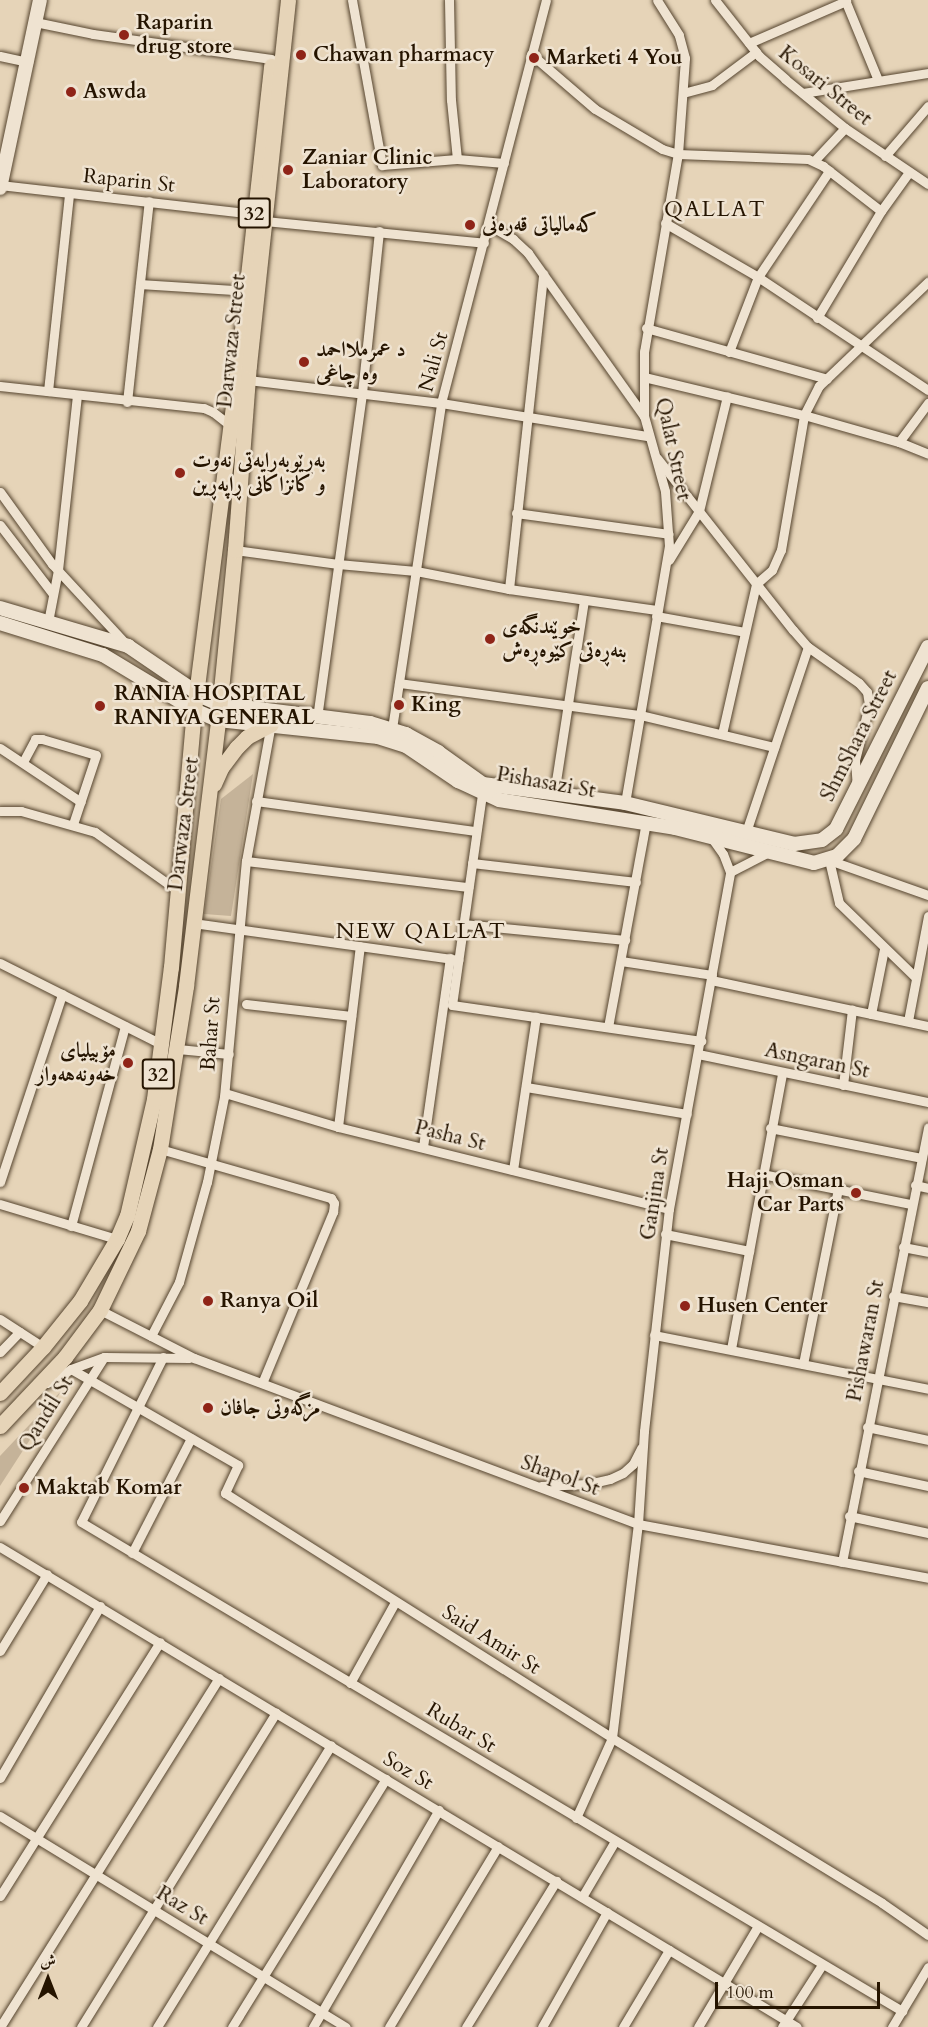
<!DOCTYPE html>
<html>
<head>
<meta charset="utf-8">
<style>
	body { margin:0 }
	#map { position:relative; width:928px; height:2027px; overflow:hidden; background:#e6d4b8; font-family:Cardo,Amiri,serif }
	div>[style] { position:absolute }
	[style*='--x'] { left:calc(var(--x)*1px); top:calc(var(--y)*1px); width:calc(var(--w)*1px); rotate:calc(var(--a)*1deg) }
	.green>* { inset:0; background:#c5b399 }
	.roads { filter:drop-shadow(0 0 2px #55442e) drop-shadow(0 0 2px #55442e) }
	.minor>* { height:9px; margin:-4.5px; padding:0 4.5px; transform-origin:4.5px; border-radius:4.5px; background:#efe3d1 }
	.secondary>* { height:14px; margin:-7px; padding:0 7px; transform-origin:7px; border-radius:7px; background:#efe3d1 }
	.trunk>* { height:15px; margin:-7.5px; padding:0 7.5px; transform-origin:7.5px; border-radius:7.5px; background:#e6d4b8 }
	.dots>* { width:16px; height:16px; translate:-50% -50%; box-sizing:border-box; border:3px solid #efe3d1; border-radius:50% }
	span { translate:-50% -50%; white-space:nowrap; text-align:center; line-height:1.15; -webkit-text-stroke:5px #efe3d1; paint-order:stroke }
	.shield-label span { padding:2px 4px; background:#efe3d1; border:2px solid; border-radius:4px; -webkit-text-stroke-width:0 }
	.shield-label { font-size:20px; color:#251400; font-weight:700 }
	.poi-label { font-size:21px; color:#251400; font-weight:700 }
	.left { translate:0 -50%; text-align:left }
	.right { translate:-100% -50%; text-align:right }
	.street-label { font-size:21px; color:#251400 }
	.neighbourhood-label { font-size:22px; color:#251400; letter-spacing:1.5px }
	.north { position:absolute; left:18px; top:1949px; width:60px; height:60px; -webkit-text-stroke:4px #efe3d1; paint-order:stroke; rotate:0deg; font-size:16px; font-weight:700; line-height:24px; text-align:center; color:#251400 }
	.north::after { content:''; display:block; margin:auto; width:21px; height:27px; background:#251400; clip-path:polygon(50% 0,100% 100%,50% 72%,0 100%) }
	.scale { position:absolute; left:715px; top:1982px; width:165px; height:27px; box-sizing:border-box; border:3px solid #251400; border-top:0; padding-left:8px; font-size:18px; line-height:21px; white-space:nowrap; color:#251400; -webkit-text-stroke:4px #efe3d1; paint-order:stroke }
</style>
</head>
<body>
<div id="map">
	<div class="green">
		<i style="clip-path:polygon(253px 774px,231px 916px,204px 914px,221px 799px)"></i>
		<i style="clip-path:polygon(62px 1390px,0 1486px,0 1456px)"></i>
	</div>
	<div class="roads">
		<div class="minor">
			<i style="--x:352;--y:0;--w:168;--a:79.7"></i>
			<i style="--x:382;--y:165;--w:75;--a:-4.6"></i>
			<i style="--x:457;--y:159;--w:47;--a:4.9"></i>
			<i style="--x:449;--y:0;--w:100;--a:88.9"></i>
			<i style="--x:451;--y:100;--w:59;--a:84.2"></i>
			<i style="--x:715;--y:0;--w:71;--a:51.8"></i>
			<i style="--x:759;--y:56;--w:35;--a:41"></i>
			<i style="--x:785;--y:79;--w:77;--a:39.2"></i>
			<i style="--x:845;--y:128;--w:100;--a:34"></i>
			<i style="--x:845;--y:0;--w:87;--a:67.6"></i>
			<i style="--x:35;--y:22;--w:59;--a:11.7"></i>
			<i style="--x:93;--y:34;--w:180;--a:8"></i>
			<i style="--x:749;--y:43;--w:106;--a:-23.4"></i>
			<i style="--x:531;--y:54;--w:84;--a:40.7"></i>
			<i style="--x:595;--y:109;--w:78;--a:30.8"></i>
			<i style="--x:662;--y:149;--w:17;--a:17"></i>
			<i style="--x:678;--y:154;--w:130;--a:2.2"></i>
			<i style="--x:808;--y:159;--w:17;--a:25"></i>
			<i style="--x:823;--y:166;--w:73;--a:37.8"></i>
			<i style="--x:0;--y:56;--w:29;--a:12"></i>
			<i style="--x:683;--y:93;--w:30;--a:-15"></i>
			<i style="--x:712;--y:85;--w:55;--a:-36.9"></i>
			<i style="--x:803;--y:93;--w:127;--a:-9.1"></i>
			<i style="--x:885;--y:156;--w:66;--a:-49.3"></i>
			<i style="--x:814;--y:161;--w:45;--a:-46.8"></i>
			<i style="--x:0;--y:185;--w:256;--a:6.5"></i>
			<i style="--x:265;--y:221;--w:220;--a:5.7"></i>
			<i style="--x:665;--y:223;--w:108;--a:30.1"></i>
			<i style="--x:758;--y:277;--w:204;--a:33.6"></i>
			<i style="--x:489;--y:225;--w:28;--a:30"></i>
			<i style="--x:513;--y:239;--w:21;--a:43"></i>
			<i style="--x:528;--y:253;--w:199;--a:54.6"></i>
			<i style="--x:140;--y:284;--w:109;--a:3.7"></i>
			<i style="--x:817;--y:318;--w:125;--a:-59.1"></i>
			<i style="--x:881;--y:211;--w:48;--a:-54.3"></i>
			<i style="--x:646;--y:328;--w:188;--a:15.7"></i>
			<i style="--x:729;--y:352;--w:80;--a:-68.9"></i>
			<i style="--x:758;--y:277;--w:128;--a:-56.2"></i>
			<i style="--x:644;--y:377;--w:164;--a:13.4"></i>
			<i style="--x:804;--y:415;--w:99;--a:15.9"></i>
			<i style="--x:899;--y:442;--w:31;--a:22"></i>
			<i style="--x:248;--y:380;--w:194;--a:6.8"></i>
			<i style="--x:441;--y:403;--w:210;--a:9.1"></i>
			<i style="--x:0;--y:386;--w:205;--a:6.2"></i>
			<i style="--x:204;--y:408;--w:10;--a:24"></i>
			<i style="--x:213;--y:412;--w:23;--a:38"></i>
			<i style="--x:48;--y:391;--w:199;--a:-83.9"></i>
			<i style="--x:127;--y:402;--w:202;--a:-83.8"></i>
			<i style="--x:899;--y:442;--w:49;--a:-53.4"></i>
			<i style="--x:657;--y:458;--w:219;--a:51.7"></i>
			<i style="--x:793;--y:630;--w:23;--a:49"></i>
			<i style="--x:808;--y:647;--w:62;--a:35.2"></i>
			<i style="--x:859;--y:683;--w:12;--a:48"></i>
			<i style="--x:867;--y:692;--w:13;--a:81"></i>
			<i style="--x:869;--y:705;--w:57;--a:104.3"></i>
			<i style="--x:855;--y:760;--w:28;--a:86"></i>
			<i style="--x:0;--y:492;--w:89;--a:54.2"></i>
			<i style="--x:52;--y:564;--w:109;--a:47.2"></i>
			<i style="--x:516;--y:513;--w:154;--a:7.8"></i>
			<i style="--x:0;--y:525;--w:87;--a:52.5"></i>
			<i style="--x:235;--y:550;--w:104;--a:7.7"></i>
			<i style="--x:338;--y:564;--w:78;--a:5.1"></i>
			<i style="--x:416;--y:571;--w:95;--a:11"></i>
			<i style="--x:509;--y:589;--w:149;--a:8.1"></i>
			<i style="--x:669;--y:560;--w:57;--a:-58.5"></i>
			<i style="--x:699;--y:511;--w:118;--a:-76.3"></i>
			<i style="--x:509;--y:589;--w:317;--a:-83.8"></i>
			<i style="--x:656;--y:616;--w:90;--a:10.2"></i>
			<i style="--x:48;--y:622;--w:53;--a:-79.1"></i>
			<i style="--x:58;--y:570;--w:176;--a:-83.8"></i>
			<i style="--x:399;--y:683;--w:243;--a:7.6"></i>
			<i style="--x:640;--y:715;--w:138;--a:13.4"></i>
			<i style="--x:317;--y:718;--w:328;--a:-82.1"></i>
			<i style="--x:362;--y:393;--w:163;--a:-84"></i>
			<i style="--x:722;--y:734;--w:154;--a:-77.2"></i>
			<i style="--x:756;--y:584;--w:21;--a:-41"></i>
			<i style="--x:772;--y:570;--w:22;--a:-66"></i>
			<i style="--x:781;--y:550;--w:137;--a:-80.3"></i>
			<i style="--x:804;--y:415;--w:33;--a:-63"></i>
			<i style="--x:819;--y:386;--w:151;--a:-43.7"></i>
			<i style="--x:391;--y:735;--w:336;--a:-81.4"></i>
			<i style="--x:441;--y:403;--w:416;--a:-75.4"></i>
			<i style="--x:0;--y:748;--w:97;--a:33.7"></i>
			<i style="--x:23;--y:762;--w:26;--a:-62"></i>
			<i style="--x:35;--y:739;--w:7;--a:0"></i>
			<i style="--x:42;--y:739;--w:56;--a:16.5"></i>
			<i style="--x:96;--y:755;--w:73;--a:108.4"></i>
			<i style="--x:483;--y:787;--w:220;--a:98.1"></i>
			<i style="--x:452;--y:1005;--w:252;--a:8.2"></i>
			<i style="--x:554;--y:794;--w:196;--a:-81.2"></i>
			<i style="--x:256;--y:801;--w:222;--a:7.8"></i>
			<i style="--x:625;--y:803;--w:261;--a:-80.3"></i>
			<i style="--x:669;--y:546;--w:55;--a:-94.2"></i>
			<i style="--x:665;--y:491;--w:78;--a:-105.6"></i>
			<i style="--x:644;--y:416;--w:64;--a:-90"></i>
			<i style="--x:644;--y:352;--w:201;--a:-80.3"></i>
			<i style="--x:678;--y:154;--w:96;--a:-85.8"></i>
			<i style="--x:685;--y:58;--w:24;--a:-105"></i>
			<i style="--x:679;--y:35;--w:41;--a:-122.2"></i>
			<i style="--x:0;--y:811;--w:21;--a:0"></i>
			<i style="--x:21;--y:811;--w:77;--a:15.8"></i>
			<i style="--x:95;--y:832;--w:102;--a:35.4"></i>
			<i style="--x:746;--y:832;--w:195;--a:-71.5"></i>
			<i style="--x:829;--y:860;--w:44;--a:76.9"></i>
			<i style="--x:839;--y:903;--w:107;--a:44.2"></i>
			<i style="--x:829;--y:860;--w:105;--a:19.5"></i>
			<i style="--x:246;--y:861;--w:224;--a:6.7"></i>
			<i style="--x:472;--y:863;--w:165;--a:6.6"></i>
			<i style="--x:730;--y:872;--w:42;--a:-27.2"></i>
			<i style="--x:193;--y:923;--w:268;--a:7.9"></i>
			<i style="--x:463;--y:924;--w:163;--a:5.6"></i>
			<i style="--x:621;--y:961;--w:92;--a:8.7"></i>
			<i style="--x:0;--y:963;--w:180;--a:26.7"></i>
			<i style="--x:711;--y:980;--w:222;--a:12"></i>
			<i style="--x:246;--y:1004;--w:106;--a:6.5"></i>
			<i style="--x:871;--y:1014;--w:66;--a:-78.7"></i>
			<i style="--x:908;--y:1021;--w:107;--a:-79.2"></i>
			<i style="--x:608;--y:1027;--w:208;--a:-79.5"></i>
			<i style="--x:178;--y:1049;--w:51;--a:5.6"></i>
			<i style="--x:698;--y:1054;--w:235;--a:11.8"></i>
			<i style="--x:843;--y:1085;--w:76;--a:-83.2"></i>
			<i style="--x:526;--y:1087;--w:163;--a:9.5"></i>
			<i style="--x:225;--y:1093;--w:118;--a:16.7"></i>
			<i style="--x:338;--y:1127;--w:341;--a:13.9"></i>
			<i style="--x:338;--y:1127;--w:182;--a:-83.1"></i>
			<i style="--x:770;--y:1128;--w:154;--a:11.2"></i>
			<i style="--x:423;--y:1147;--w:191;--a:-81.9"></i>
			<i style="--x:160;--y:1149;--w:178;--a:16"></i>
			<i style="--x:331;--y:1198;--w:6;--a:59"></i>
			<i style="--x:334;--y:1203;--w:9;--a:96"></i>
			<i style="--x:333;--y:1212;--w:185;--a:112.5"></i>
			<i style="--x:513;--y:1170;--w:155;--a:-81.5"></i>
			<i style="--x:762;--y:1174;--w:152;--a:11.4"></i>
			<i style="--x:0;--y:1182;--w:198;--a:-71.7"></i>
			<i style="--x:915;--y:1185;--w:13;--a:13"></i>
			<i style="--x:0;--y:1204;--w:122;--a:16.7"></i>
			<i style="--x:71;--y:1226;--w:207;--a:-74.9"></i>
			<i style="--x:665;--y:1234;--w:86;--a:11.4"></i>
			<i style="--x:903;--y:1247;--w:25;--a:11"></i>
			<i style="--x:893;--y:1296;--w:36;--a:10"></i>
			<i style="--x:100;--y:1310;--w:106;--a:27.1"></i>
			<i style="--x:194;--y:1358;--w:474;--a:20.5"></i>
			<i style="--x:638;--y:1524;--w:295;--a:10.5"></i>
			<i style="--x:0;--y:1319;--w:51;--a:33.1"></i>
			<i style="--x:654;--y:1335;--w:279;--a:11.1"></i>
			<i style="--x:151;--y:1336;--w:61;--a:-62.6"></i>
			<i style="--x:179;--y:1282;--w:104;--a:-74.4"></i>
			<i style="--x:207;--y:1182;--w:87;--a:-78.7"></i>
			<i style="--x:224;--y:1097;--w:237;--a:-84.7"></i>
			<i style="--x:246;--y:861;--w:139;--a:-79.7"></i>
			<i style="--x:731;--y:1349;--w:281;--a:-79.5"></i>
			<i style="--x:0;--y:1352;--w:28;--a:-46"></i>
			<i style="--x:163;--y:1357;--w:184;--a:116.4"></i>
			<i style="--x:81;--y:1522;--w:956;--a:30.78"></i>
			<i style="--x:803;--y:1364;--w:178;--a:-78.7"></i>
			<i style="--x:71;--y:1369;--w:193;--a:29.9"></i>
			<i style="--x:238;--y:1465;--w:31;--a:115"></i>
			<i style="--x:225;--y:1493;--w:458;--a:32.3"></i>
			<i style="--x:612;--y:1738;--w:316;--a:31.4"></i>
			<i style="--x:882;--y:1903;--w:56;--a:34.8"></i>
			<i style="--x:47;--y:1383;--w:28;--a:-30"></i>
			<i style="--x:71;--y:1369;--w:35;--a:-20"></i>
			<i style="--x:104;--y:1357;--w:85;--a:0.7"></i>
			<i style="--x:867;--y:1427;--w:62;--a:12"></i>
			<i style="--x:858;--y:1471;--w:72;--a:12.1"></i>
			<i style="--x:541;--y:1486;--w:47;--a:-2.4"></i>
			<i style="--x:588;--y:1484;--w:23;--a:-13"></i>
			<i style="--x:610;--y:1479;--w:14;--a:-25"></i>
			<i style="--x:623;--y:1473;--w:13;--a:-42"></i>
			<i style="--x:633;--y:1464;--w:18;--a:-63"></i>
			<i style="--x:849;--y:1516;--w:81;--a:12.1"></i>
			<i style="--x:0;--y:1521;--w:194;--a:-57.6"></i>
			<i style="--x:0;--y:1547;--w:930;--a:31.06"></i>
			<i style="--x:132;--y:1553;--w:129;--a:-62.8"></i>
			<i style="--x:842;--y:1562;--w:443;--a:-78.8"></i>
			<i style="--x:0;--y:1651;--w:90;--a:-58.6"></i>
			<i style="--x:350;--y:1683;--w:93;--a:-60.9"></i>
			<i style="--x:0;--y:1778;--w:199;--a:-59.8"></i>
			<i style="--x:0;--y:1816;--w:405;--a:31.4"></i>
			<i style="--x:576;--y:1818;--w:88;--a:-65.8"></i>
			<i style="--x:612;--y:1738;--w:216;--a:-83.1"></i>
			<i style="--x:638;--y:1524;--w:93;--a:-86.3"></i>
			<i style="--x:644;--y:1431;--w:223;--a:-83.6"></i>
			<i style="--x:669;--y:1209;--w:342;--a:-79.7"></i>
			<i style="--x:730;--y:872;--w:19;--a:-111"></i>
			<i style="--x:723;--y:854;--w:21;--a:-125"></i>
			<i style="--x:0;--y:1896;--w:300;--a:-57.8"></i>
			<i style="--x:582;--y:1897;--w:65;--a:-59.5"></i>
			<i style="--x:0;--y:2027;--w:412;--a:-57.9"></i>
			<i style="--x:81;--y:2027;--w:370;--a:-58.2"></i>
			<i style="--x:157;--y:2027;--w:331;--a:-58.3"></i>
			<i style="--x:232;--y:2027;--w:292;--a:-58.2"></i>
			<i style="--x:313;--y:2027;--w:251;--a:-59.9"></i>
			<i style="--x:389;--y:2027;--w:211;--a:-58.9"></i>
			<i style="--x:466;--y:2027;--w:172;--a:-58.3"></i>
			<i style="--x:542;--y:2027;--w:132;--a:-60.5"></i>
			<i style="--x:623;--y:2027;--w:90;--a:-59.1"></i>
			<i style="--x:698;--y:2027;--w:117;--a:-59.3"></i>
			<i style="--x:782;--y:2027;--w:74;--a:-57.2"></i>
			<i style="--x:892;--y:2027;--w:70;--a:-59"></i>
		</div>
		<div class="secondary">
			<i style="--x:0;--y:188;--w:192;--a:-78"></i>
			<i style="--x:0;--y:608;--w:134;--a:16.5"></i>
			<i style="--x:128;--y:646;--w:91;--a:34.2"></i>
			<i style="--x:203;--y:697;--w:17;--a:24"></i>
			<i style="--x:219;--y:704;--w:152;--a:7.2"></i>
			<i style="--x:370;--y:723;--w:38;--a:17"></i>
			<i style="--x:406;--y:734;--w:37;--a:29"></i>
			<i style="--x:438;--y:752;--w:55;--a:35.4"></i>
			<i style="--x:483;--y:784;--w:143;--a:7.6"></i>
			<i style="--x:625;--y:803;--w:174;--a:13.6"></i>
			<i style="--x:794;--y:844;--w:28;--a:-8"></i>
			<i style="--x:822;--y:840;--w:18;--a:-38"></i>
			<i style="--x:836;--y:829;--w:204;--a:-63.2"></i>
			<i style="--x:0;--y:623;--w:108;--a:17.3"></i>
			<i style="--x:103;--y:655;--w:106;--a:31.1"></i>
			<i style="--x:194;--y:710;--w:26;--a:23"></i>
			<i style="--x:218;--y:720;--w:161;--a:6.1"></i>
			<i style="--x:378;--y:737;--w:29;--a:18"></i>
			<i style="--x:406;--y:746;--w:63;--a:33.9"></i>
			<i style="--x:458;--y:781;--w:45;--a:24.9"></i>
			<i style="--x:499;--y:800;--w:178;--a:9"></i>
			<i style="--x:675;--y:828;--w:143;--a:14.1"></i>
			<i style="--x:814;--y:863;--w:24;--a:-17"></i>
			<i style="--x:837;--y:856;--w:24;--a:-45"></i>
			<i style="--x:854;--y:839;--w:168;--a:-63.9"></i>
		</div>
		<div class="trunk">
			<i style="--x:214;--y:784;--w:17;--a:-66"></i>
			<i style="--x:221;--y:768;--w:26;--a:-53"></i>
			<i style="--x:237;--y:747;--w:14;--a:-45"></i>
			<i style="--x:247;--y:737;--w:27;--a:-28"></i>
			<i style="--x:0;--y:1393;--w:63;--a:-46.9"></i>
			<i style="--x:43;--y:1347;--w:59;--a:-51.2"></i>
			<i style="--x:80;--y:1301;--w:72;--a:-59.2"></i>
			<i style="--x:117;--y:1239;--w:25;--a:-67"></i>
			<i style="--x:127;--y:1216;--w:120;--a:-77"></i>
			<i style="--x:154;--y:1099;--w:133;--a:-82.7"></i>
			<i style="--x:171;--y:967;--w:258;--a:-84.9"></i>
			<i style="--x:194;--y:710;--w:347;--a:-82.7"></i>
			<i style="--x:238;--y:366;--w:302;--a:-83.7"></i>
			<i style="--x:0;--y:1426;--w:95;--a:-46.7"></i>
			<i style="--x:65;--y:1357;--w:59;--a:-53.3"></i>
			<i style="--x:100;--y:1310;--w:88;--a:-64.3"></i>
			<i style="--x:138;--y:1231;--w:85;--a:-75"></i>
			<i style="--x:160;--y:1149;--w:165;--a:-80.9"></i>
			<i style="--x:186;--y:986;--w:268;--a:-83.1"></i>
			<i style="--x:218;--y:720;--w:171;--a:-84.3"></i>
			<i style="--x:235;--y:550;--w:186;--a:-85.7"></i>
			<i style="--x:249;--y:365;--w:367;--a:-83.9"></i>
		</div>
	</div>
	<div class="dots">
		<i style="left:124px;top:35px;background:#8f2418"></i>
		<i style="left:301px;top:55px;background:#8f2418"></i>
		<i style="left:534px;top:58px;background:#8f2418"></i>
		<i style="left:71px;top:92px;background:#8f2418"></i>
		<i style="left:288px;top:170px;background:#8f2418"></i>
		<i style="left:470px;top:225px;background:#8f2418"></i>
		<i style="left:304px;top:362px;background:#8f2418"></i>
		<i style="left:180px;top:473px;background:#8f2418"></i>
		<i style="left:490px;top:639px;background:#8f2418"></i>
		<i style="left:399px;top:705px;background:#8f2418"></i>
		<i style="left:100px;top:706px;background:#8f2418"></i>
		<i style="left:128px;top:1063px;background:#8f2418"></i>
		<i style="left:856px;top:1193px;background:#8f2418"></i>
		<i style="left:208px;top:1301px;background:#8f2418"></i>
		<i style="left:685px;top:1306px;background:#8f2418"></i>
		<i style="left:208px;top:1408px;background:#8f2418"></i>
		<i style="left:24px;top:1488px;background:#8f2418"></i>
	</div>
	<div class="shield-label">
		<span style="left:254px;top:213px">32</span>
		<span style="left:158px;top:1074px">32</span>
	</div>
	<div class="poi-label">
		<span class="left" style="left:136px;top:35px">Raparin<br>drug store</span>
		<span class="left" style="left:313px;top:55px">Chawan pharmacy</span>
		<span class="left" style="left:546px;top:58px">Marketi 4 You</span>
		<span class="left" style="left:83px;top:92px">Aswda</span>
		<span class="left" style="left:302px;top:170px">Zaniar Clinic<br>Laboratory</span>
		<span class="left" style="left:482px;top:225px">کەمالیاتی قەرەنی</span>
		<span class="left" style="left:316px;top:362px">د عمرملااحمد<br>وه چاغى</span>
		<span class="left" style="left:192px;top:473px">بەڕێوبەرایەتی نەوت<br>و کانزاکانی ڕاپەڕین</span>
		<span class="left" style="left:502px;top:639px">خوێندنگەی<br>بنەڕەتی کێوەڕەش</span>
		<span class="left" style="left:114px;top:706px">RANIA HOSPITAL<br>RANIYA GENERAL</span>
		<span class="left" style="left:411px;top:705px">King</span>
		<span class="right" style="left:116px;top:1063px">مۆبیلیای<br>خەونەهەوار</span>
		<span class="right" style="left:844px;top:1193px">Haji Osman<br>Car Parts</span>
		<span class="left" style="left:220px;top:1301px">Ranya Oil</span>
		<span class="left" style="left:697px;top:1306px">Husen Center</span>
		<span class="left" style="left:220px;top:1408px">مزگەوتی جافان</span>
		<span class="left" style="left:36px;top:1488px">Maktab Komar</span>
	</div>
	<div class="street-label">
		<span style="left:825px;top:86px;rotate:39deg">Kosari Street</span>
		<span style="left:129px;top:181px;rotate:6deg">Raparin St</span>
		<span style="left:232px;top:341px;rotate:-84deg">Darwaza Street</span>
		<span style="left:434px;top:362px;rotate:-75deg">Nali St</span>
		<span style="left:673px;top:449px;rotate:78deg">Qalat Street</span>
		<span style="left:859px;top:736px;rotate:-63deg">ShmShara Street</span>
		<span style="left:546px;top:783px;rotate:10deg">Pishasazi St</span>
		<span style="left:184px;top:824px;rotate:-83deg">Darwaza Street</span>
		<span style="left:211px;top:1034px;rotate:-86deg">Bahar St</span>
		<span style="left:817px;top:1061px;rotate:12deg">Asngaran St</span>
		<span style="left:450px;top:1136px;rotate:14deg">Pasha St</span>
		<span style="left:655px;top:1194px;rotate:-81deg">Ganjina St</span>
		<span style="left:866px;top:1341px;rotate:-79deg">Pishawaran St</span>
		<span style="left:46px;top:1414px;rotate:-58deg">Qandil St</span>
		<span style="left:560px;top:1476px;rotate:20deg">Shapol St</span>
		<span style="left:491px;top:1640px;rotate:32deg">Said Amir St</span>
		<span style="left:461px;top:1728px;rotate:31deg">Rubar St</span>
		<span style="left:408px;top:1771px;rotate:31deg">Soz St</span>
		<span style="left:182px;top:1906px;rotate:31deg">Raz St</span>
	</div>
	<div class="neighbourhood-label">
		<span style="left:715px;top:210px">QALLAT</span>
		<span style="left:421px;top:932px">NEW QALLAT</span>
	</div>
	<div class="north">ش</div>
	<div class="scale">100 m</div>
</div>
</body>
</html>
